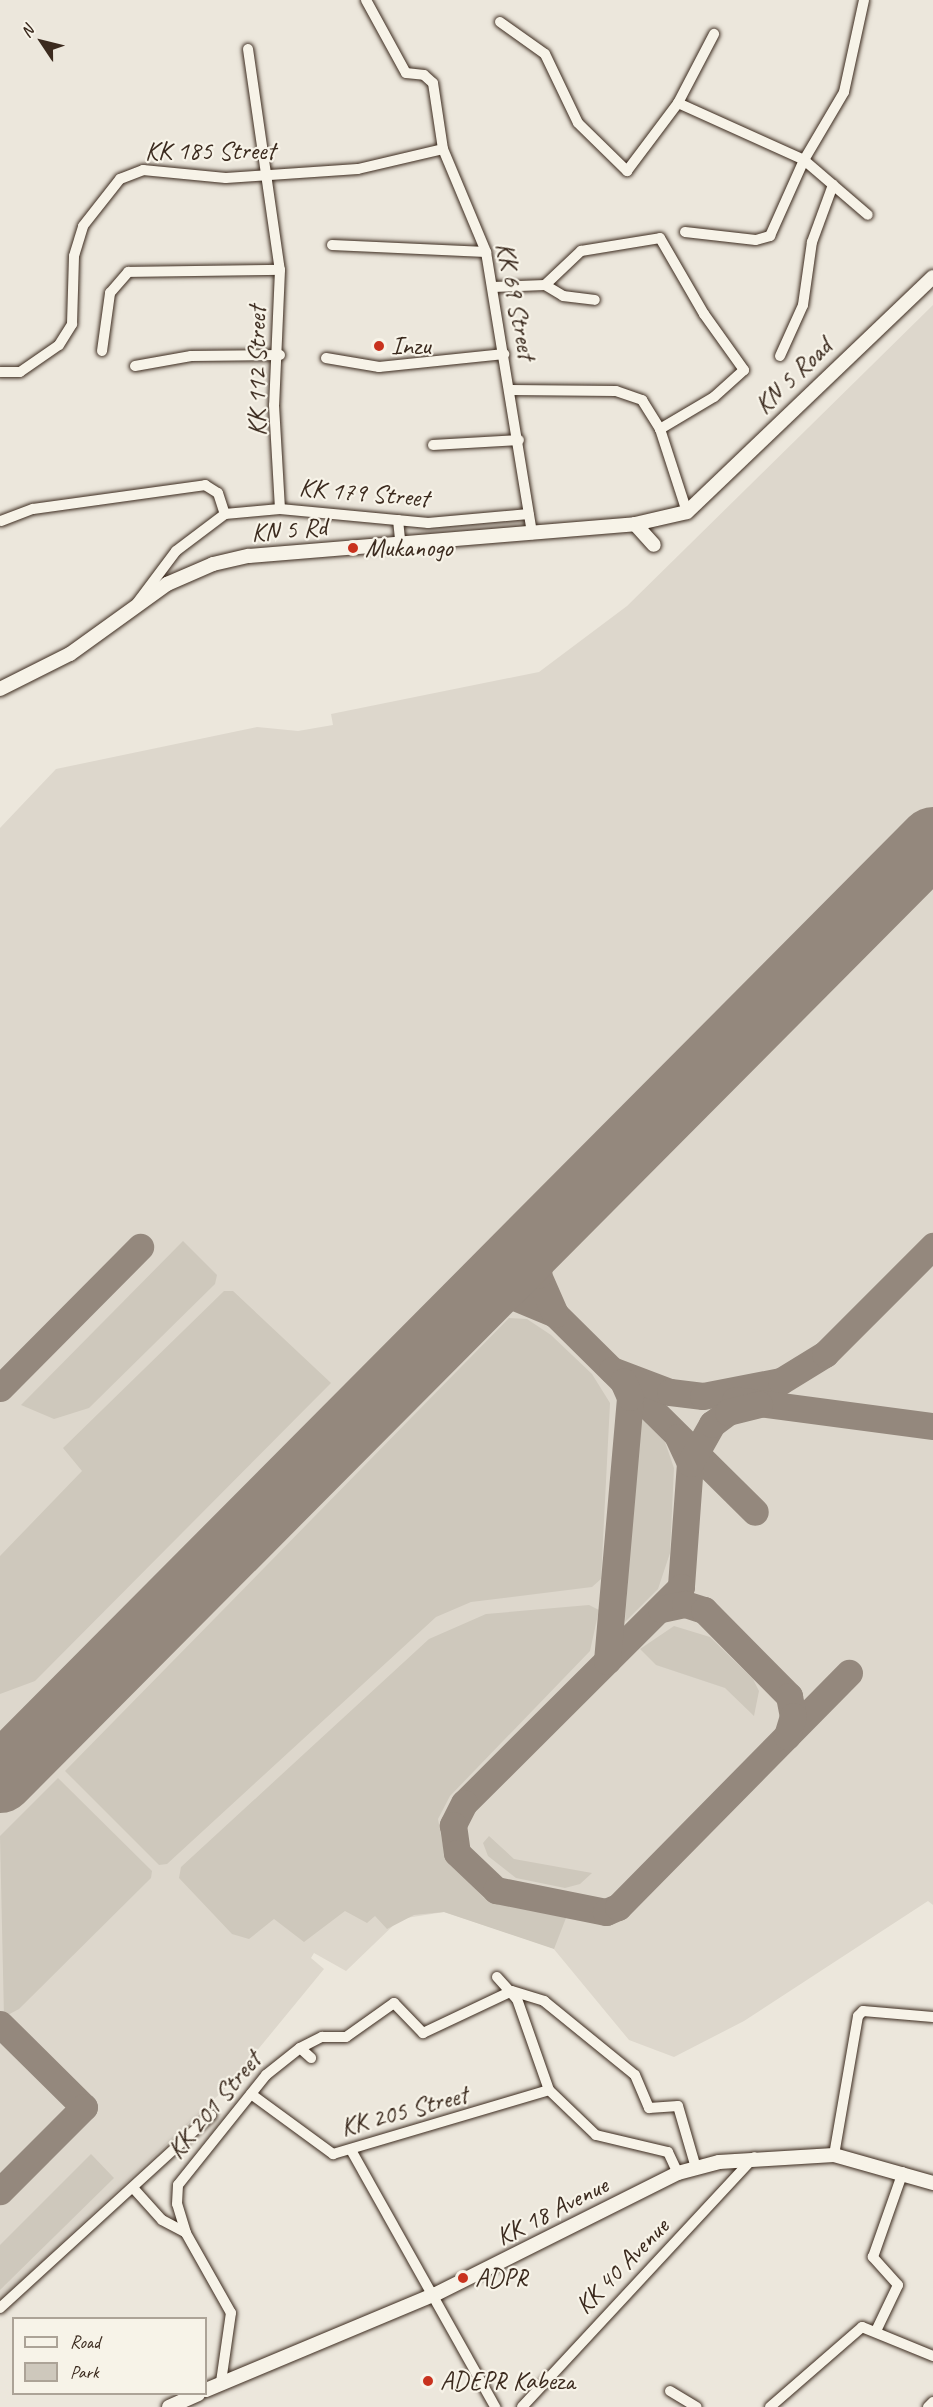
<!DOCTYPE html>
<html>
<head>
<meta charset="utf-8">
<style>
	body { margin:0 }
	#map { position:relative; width:933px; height:2407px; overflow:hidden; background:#ece7dc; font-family:Caveat,sans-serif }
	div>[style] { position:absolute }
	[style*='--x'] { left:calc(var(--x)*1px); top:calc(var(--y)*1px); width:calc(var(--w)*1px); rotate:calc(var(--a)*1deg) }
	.built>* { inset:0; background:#ddd7cc }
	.green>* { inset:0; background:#cec8bc }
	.taxiway>* { height:27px; margin:-13.5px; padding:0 13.5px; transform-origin:13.5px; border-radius:13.5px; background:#94887d }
	.runway>* { height:68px; margin:-34px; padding:0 34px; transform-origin:34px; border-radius:34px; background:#94887d }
	.roads { filter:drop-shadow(0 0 2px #3b2a1e) drop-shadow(0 0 2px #3b2a1e) }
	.street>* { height:10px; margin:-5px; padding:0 5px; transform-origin:5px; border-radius:5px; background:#f7f3e8 }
	.secondary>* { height:14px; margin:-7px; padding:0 7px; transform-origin:7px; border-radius:7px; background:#f7f3e8 }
	.dots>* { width:16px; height:16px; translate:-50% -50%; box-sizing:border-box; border:3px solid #f7f3e8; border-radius:50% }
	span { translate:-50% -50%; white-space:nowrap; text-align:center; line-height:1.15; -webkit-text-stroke:4.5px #f7f3e8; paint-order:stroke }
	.street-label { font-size:26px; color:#3b2a1e }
	.poi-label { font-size:26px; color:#3b2a1e }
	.left { translate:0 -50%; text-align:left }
	.legend { position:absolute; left:12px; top:2317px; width:195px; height:78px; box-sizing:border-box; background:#f7f3e8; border:2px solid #aca397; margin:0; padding:8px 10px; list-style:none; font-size:18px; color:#3b2a1e }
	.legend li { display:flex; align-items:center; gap:12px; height:30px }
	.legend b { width:30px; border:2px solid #aca397 }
	.north { position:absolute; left:12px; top:12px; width:60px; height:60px; -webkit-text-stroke:4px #f7f3e8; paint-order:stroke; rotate:305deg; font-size:16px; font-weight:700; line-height:24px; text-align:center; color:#3b2a1e }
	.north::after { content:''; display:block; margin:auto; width:21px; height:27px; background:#3b2a1e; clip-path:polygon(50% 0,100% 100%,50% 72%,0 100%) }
</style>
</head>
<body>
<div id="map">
	<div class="built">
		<i style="clip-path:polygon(933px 305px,933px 1905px,928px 1901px,744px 2021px,674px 2057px,629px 2040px,553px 1948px,444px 1912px,400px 1919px,346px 1971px,314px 1953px,311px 1958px,324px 1969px,228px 2086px,0 2301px,0 828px,56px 769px,257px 727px,298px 731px,333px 725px,331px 714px,539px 672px,627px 606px)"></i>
	</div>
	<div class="green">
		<i style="clip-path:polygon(183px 1241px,217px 1275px,215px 1284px,89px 1408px,54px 1419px,21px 1405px)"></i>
		<i style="clip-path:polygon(224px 1291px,233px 1291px,331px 1383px,35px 1681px,0 1694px,0 1556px,82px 1471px,63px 1448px)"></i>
		<i style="clip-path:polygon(509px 1318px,527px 1319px,551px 1335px,592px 1374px,610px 1403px,601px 1579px,592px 1587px,471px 1602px,436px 1617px,167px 1864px,159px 1865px,65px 1771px)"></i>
		<i style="clip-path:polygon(639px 1416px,665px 1442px,674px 1468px,670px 1553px,658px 1589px,625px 1622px)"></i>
		<i style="clip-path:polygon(589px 1605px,599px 1610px,590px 1651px,450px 1796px,438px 1819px,445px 1857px,484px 1898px,566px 1918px,554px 1949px,444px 1912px,414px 1915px,387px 1929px,375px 1916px,367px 1923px,345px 1911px,304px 1942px,274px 1919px,249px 1939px,232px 1934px,179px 1878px,181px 1867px,429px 1639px,486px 1614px)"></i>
		<i style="clip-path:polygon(674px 1626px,710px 1637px,753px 1679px,759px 1691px,754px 1716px,725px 1688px,656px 1665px,640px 1649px)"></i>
		<i style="clip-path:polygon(58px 1778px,152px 1871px,151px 1878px,19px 2009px,4px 2017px,0 1836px)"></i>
		<i style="clip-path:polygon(489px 1836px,514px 1859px,592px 1873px,580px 1884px,565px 1888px,516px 1878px,488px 1856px,483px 1843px)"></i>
		<i style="clip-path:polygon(91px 2154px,114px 2178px,0 2290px,0 2245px)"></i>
	</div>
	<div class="taxiway">
		<i style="--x:468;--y:1308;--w:46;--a:-15.3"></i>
		<i style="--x:512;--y:1296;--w:47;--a:22.7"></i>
		<i style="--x:555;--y:1314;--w:281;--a:44.7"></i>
		<i style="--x:555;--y:1314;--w:43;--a:-113.6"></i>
		<i style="--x:538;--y:1275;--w:27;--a:-84"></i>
		<i style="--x:541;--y:1248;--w:32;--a:-62"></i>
		<i style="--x:612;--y:1370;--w:62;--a:20.8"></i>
		<i style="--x:670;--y:1392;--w:33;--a:7"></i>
		<i style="--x:703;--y:1396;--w:79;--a:-10.9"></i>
		<i style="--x:781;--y:1381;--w:52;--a:-31.5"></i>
		<i style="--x:825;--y:1354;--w:153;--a:-45"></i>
		<i style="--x:0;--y:1388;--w:199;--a:-45.2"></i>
		<i style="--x:735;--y:1400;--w:200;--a:7.5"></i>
		<i style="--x:678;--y:1437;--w:29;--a:65"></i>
		<i style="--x:690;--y:1463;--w:124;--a:94.2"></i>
		<i style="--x:681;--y:1587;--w:306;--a:135.1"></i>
		<i style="--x:464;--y:1803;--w:25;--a:117"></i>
		<i style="--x:453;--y:1825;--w:28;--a:82"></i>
		<i style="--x:457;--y:1853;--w:54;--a:43.5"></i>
		<i style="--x:496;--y:1890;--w:112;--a:11.3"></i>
		<i style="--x:606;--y:1912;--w:13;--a:-23"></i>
		<i style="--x:618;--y:1907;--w:329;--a:-45.4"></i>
		<i style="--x:690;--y:1463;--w:45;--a:-60.6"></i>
		<i style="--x:712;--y:1424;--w:20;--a:-37"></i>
		<i style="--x:728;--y:1412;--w:32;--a:-14"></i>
		<i style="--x:661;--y:1609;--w:25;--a:-12"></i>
		<i style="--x:685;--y:1604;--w:20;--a:18"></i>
		<i style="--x:704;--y:1610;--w:121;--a:45.3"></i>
		<i style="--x:789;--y:1696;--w:20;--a:79"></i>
		<i style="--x:793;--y:1716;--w:21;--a:107"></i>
		<i style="--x:607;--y:1661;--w:265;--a:-85"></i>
		<i style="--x:630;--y:1397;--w:17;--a:-114"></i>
		<i style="--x:0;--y:1747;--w:36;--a:-13"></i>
		<i style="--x:35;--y:1739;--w:21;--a:-35"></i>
		<i style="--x:0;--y:2024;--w:118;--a:44.7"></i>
		<i style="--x:84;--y:2107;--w:119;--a:135"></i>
	</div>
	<div class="runway">
		<i style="--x:0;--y:1779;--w:1323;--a:-45.15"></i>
	</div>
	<div class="roads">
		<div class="street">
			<i style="--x:366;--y:0;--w:83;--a:61.3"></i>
			<i style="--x:406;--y:73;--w:18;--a:6"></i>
			<i style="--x:424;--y:75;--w:12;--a:42"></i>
			<i style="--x:433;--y:83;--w:67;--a:81.4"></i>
			<i style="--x:443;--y:149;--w:112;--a:67.3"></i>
			<i style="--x:486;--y:252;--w:286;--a:80.7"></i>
			<i style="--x:500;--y:22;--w:55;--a:35.4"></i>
			<i style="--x:545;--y:54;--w:76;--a:64.4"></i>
			<i style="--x:578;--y:123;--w:69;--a:44.4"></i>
			<i style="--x:627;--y:171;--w:85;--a:-53.1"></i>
			<i style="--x:678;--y:103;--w:78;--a:-62.4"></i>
			<i style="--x:248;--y:49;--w:223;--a:81.8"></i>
			<i style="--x:280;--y:270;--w:135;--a:92.5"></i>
			<i style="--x:274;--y:405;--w:104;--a:86.7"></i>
			<i style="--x:678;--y:103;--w:138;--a:24.3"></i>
			<i style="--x:804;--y:160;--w:84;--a:40.7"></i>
			<i style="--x:685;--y:232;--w:71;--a:6.4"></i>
			<i style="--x:756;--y:240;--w:15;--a:-16"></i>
			<i style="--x:770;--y:236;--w:83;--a:-65.9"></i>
			<i style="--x:804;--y:160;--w:79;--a:-59.5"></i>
			<i style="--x:844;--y:92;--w:94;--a:-77.7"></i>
			<i style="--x:332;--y:245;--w:154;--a:2.6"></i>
			<i style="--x:545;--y:285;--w:21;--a:31"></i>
			<i style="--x:563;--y:296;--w:32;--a:7"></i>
			<i style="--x:493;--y:287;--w:52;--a:-2.2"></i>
			<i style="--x:545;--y:285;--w:50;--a:-43.4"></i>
			<i style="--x:581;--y:251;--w:80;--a:-9.3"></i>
			<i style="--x:660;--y:238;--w:88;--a:59.9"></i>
			<i style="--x:704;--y:314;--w:69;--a:54.5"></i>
			<i style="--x:744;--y:370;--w:40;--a:138"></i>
			<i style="--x:714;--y:397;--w:63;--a:149.3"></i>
			<i style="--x:102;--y:351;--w:59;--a:-82.1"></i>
			<i style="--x:110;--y:293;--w:28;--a:-49"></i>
			<i style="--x:128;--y:272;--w:152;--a:-0.8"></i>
			<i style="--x:780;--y:356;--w:56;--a:-65.7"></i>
			<i style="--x:803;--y:305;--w:64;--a:-81.9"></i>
			<i style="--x:812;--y:242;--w:61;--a:-69.8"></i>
			<i style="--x:326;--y:358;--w:54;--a:9.6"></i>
			<i style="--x:379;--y:367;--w:126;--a:-5.9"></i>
			<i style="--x:135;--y:366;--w:57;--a:-10.1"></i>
			<i style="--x:191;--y:356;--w:89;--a:-0.6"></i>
			<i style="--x:0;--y:372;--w:20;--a:0"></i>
			<i style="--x:20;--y:372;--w:47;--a:-34.7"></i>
			<i style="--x:59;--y:345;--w:25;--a:-58"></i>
			<i style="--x:72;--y:324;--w:68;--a:-88.3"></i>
			<i style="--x:74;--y:256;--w:31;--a:-73"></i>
			<i style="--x:83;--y:226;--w:60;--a:-51.8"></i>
			<i style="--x:120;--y:179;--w:25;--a:-21"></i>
			<i style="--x:143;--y:170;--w:83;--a:5.5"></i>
			<i style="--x:226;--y:178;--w:132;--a:-3.9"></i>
			<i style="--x:358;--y:169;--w:87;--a:-13.2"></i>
			<i style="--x:510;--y:390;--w:106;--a:0.5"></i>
			<i style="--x:616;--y:391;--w:28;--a:19"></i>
			<i style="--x:642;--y:400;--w:34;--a:58"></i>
			<i style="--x:660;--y:429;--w:87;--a:72"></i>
			<i style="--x:433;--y:445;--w:86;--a:-3.3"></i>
			<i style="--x:398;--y:520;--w:27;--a:84"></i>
			<i style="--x:1;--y:521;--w:34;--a:-21"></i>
			<i style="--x:33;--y:509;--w:174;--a:-7.9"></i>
			<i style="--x:205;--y:485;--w:15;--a:32"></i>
			<i style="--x:218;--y:493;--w:22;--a:72"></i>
			<i style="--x:225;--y:514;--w:55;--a:-5.2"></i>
			<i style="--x:280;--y:509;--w:149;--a:5.4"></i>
			<i style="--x:428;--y:523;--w:101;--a:-5.1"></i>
			<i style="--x:137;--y:603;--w:65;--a:-53.1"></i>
			<i style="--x:176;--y:551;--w:61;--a:-37.1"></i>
			<i style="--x:497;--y:1977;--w:30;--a:48"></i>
			<i style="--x:517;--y:1999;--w:96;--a:70.6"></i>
			<i style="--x:300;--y:2048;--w:25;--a:-27"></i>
			<i style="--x:322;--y:2037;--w:24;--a:0"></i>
			<i style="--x:346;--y:2037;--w:59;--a:-35.3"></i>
			<i style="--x:394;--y:2003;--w:42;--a:46"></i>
			<i style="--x:423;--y:2033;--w:98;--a:-25.3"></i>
			<i style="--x:512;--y:1991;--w:34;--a:17"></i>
			<i style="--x:544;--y:2001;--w:117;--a:39.1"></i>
			<i style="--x:635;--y:2075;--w:36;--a:67"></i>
			<i style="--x:649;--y:2108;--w:29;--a:-4"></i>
			<i style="--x:678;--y:2106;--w:65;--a:73.8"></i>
			<i style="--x:251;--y:2094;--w:102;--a:36.2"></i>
			<i style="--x:333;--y:2154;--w:225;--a:-16.5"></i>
			<i style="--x:549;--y:2090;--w:65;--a:43.8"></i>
			<i style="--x:596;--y:2135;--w:74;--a:13.3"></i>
			<i style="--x:668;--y:2152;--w:23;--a:65"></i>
			<i style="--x:351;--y:2150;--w:295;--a:60.7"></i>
			<i style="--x:834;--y:2155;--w:141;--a:-80.2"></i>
			<i style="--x:858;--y:2016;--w:7;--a:-45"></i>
			<i style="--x:863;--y:2011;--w:70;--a:4.9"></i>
			<i style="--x:135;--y:2190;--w:40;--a:48"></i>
			<i style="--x:162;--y:2220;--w:27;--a:28"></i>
			<i style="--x:0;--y:2308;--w:286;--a:-42.4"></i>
			<i style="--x:876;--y:2331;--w:51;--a:-64.4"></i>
			<i style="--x:898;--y:2285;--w:38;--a:-132"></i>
			<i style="--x:873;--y:2257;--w:90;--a:-70.6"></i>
			<i style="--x:221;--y:2382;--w:70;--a:-81.8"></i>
			<i style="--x:231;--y:2313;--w:92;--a:-119.4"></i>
			<i style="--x:186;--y:2233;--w:30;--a:-107"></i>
			<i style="--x:177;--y:2204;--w:19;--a:-87"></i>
			<i style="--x:178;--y:2185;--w:141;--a:-51.3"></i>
			<i style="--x:266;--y:2075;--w:43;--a:-38.5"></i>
			<i style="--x:300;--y:2048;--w:15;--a:42"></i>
			<i style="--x:670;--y:2391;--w:31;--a:31"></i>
			<i style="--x:522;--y:2407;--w:341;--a:-47.1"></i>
			<i style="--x:770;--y:2407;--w:122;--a:-41"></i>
			<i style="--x:862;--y:2327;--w:77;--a:22.2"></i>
			<i style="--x:928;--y:2407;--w:7;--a:-45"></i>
		</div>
		<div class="secondary">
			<i style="--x:635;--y:524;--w:28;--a:48"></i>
			<i style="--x:0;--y:689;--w:78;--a:-26.6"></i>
			<i style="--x:70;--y:654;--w:120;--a:-35.8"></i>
			<i style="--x:167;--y:584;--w:50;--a:-23.5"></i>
			<i style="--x:213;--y:564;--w:37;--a:-13"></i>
			<i style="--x:249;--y:556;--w:387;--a:-4.7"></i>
			<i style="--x:635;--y:524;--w:53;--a:-13"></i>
			<i style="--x:687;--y:512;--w:340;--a:-43.7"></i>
			<i style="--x:206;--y:2390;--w:249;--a:-22.7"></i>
			<i style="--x:436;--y:2294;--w:271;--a:-26.6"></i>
			<i style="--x:678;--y:2173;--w:42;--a:-15"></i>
			<i style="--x:719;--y:2162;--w:115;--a:-3.5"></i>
			<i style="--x:834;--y:2155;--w:103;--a:15.8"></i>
			<i style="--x:169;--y:2407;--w:32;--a:-24"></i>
		</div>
	</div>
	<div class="dots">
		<i style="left:379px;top:346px;background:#c8321e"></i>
		<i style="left:353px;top:548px;background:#c8321e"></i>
		<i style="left:463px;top:2278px;background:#c8321e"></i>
		<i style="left:428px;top:2381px;background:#c8321e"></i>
	</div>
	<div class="street-label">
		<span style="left:210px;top:151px">KK 185 Street</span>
		<span style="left:516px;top:301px;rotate:79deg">KK 69 Street</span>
		<span style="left:257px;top:371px;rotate:-90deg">KK 112 Street</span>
		<span style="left:793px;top:376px;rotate:-44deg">KN 5 Road</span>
		<span style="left:364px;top:493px;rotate:5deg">KK 179 Street</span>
		<span style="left:289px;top:530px;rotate:-5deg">KN 5 Rd</span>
		<span style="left:214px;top:2105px;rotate:-50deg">KK 201 Street</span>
		<span style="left:404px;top:2111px;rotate:-15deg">KK 205 Street</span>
		<span style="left:552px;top:2211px;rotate:-27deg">KK 18 Avenue</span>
		<span style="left:622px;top:2266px;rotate:-46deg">KK 40 Avenue</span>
	</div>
	<div class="poi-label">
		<span class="left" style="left:391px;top:346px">Inzu</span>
		<span class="left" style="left:365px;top:548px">Mukanogo</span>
		<span class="left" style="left:475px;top:2278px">ADPR</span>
		<span class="left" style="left:440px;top:2381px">ADEPR Kabeza</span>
	</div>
	<ul class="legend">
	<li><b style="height:8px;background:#f7f3e8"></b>Road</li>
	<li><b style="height:16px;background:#cec8bc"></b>Park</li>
	</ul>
	<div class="north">N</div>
</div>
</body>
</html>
